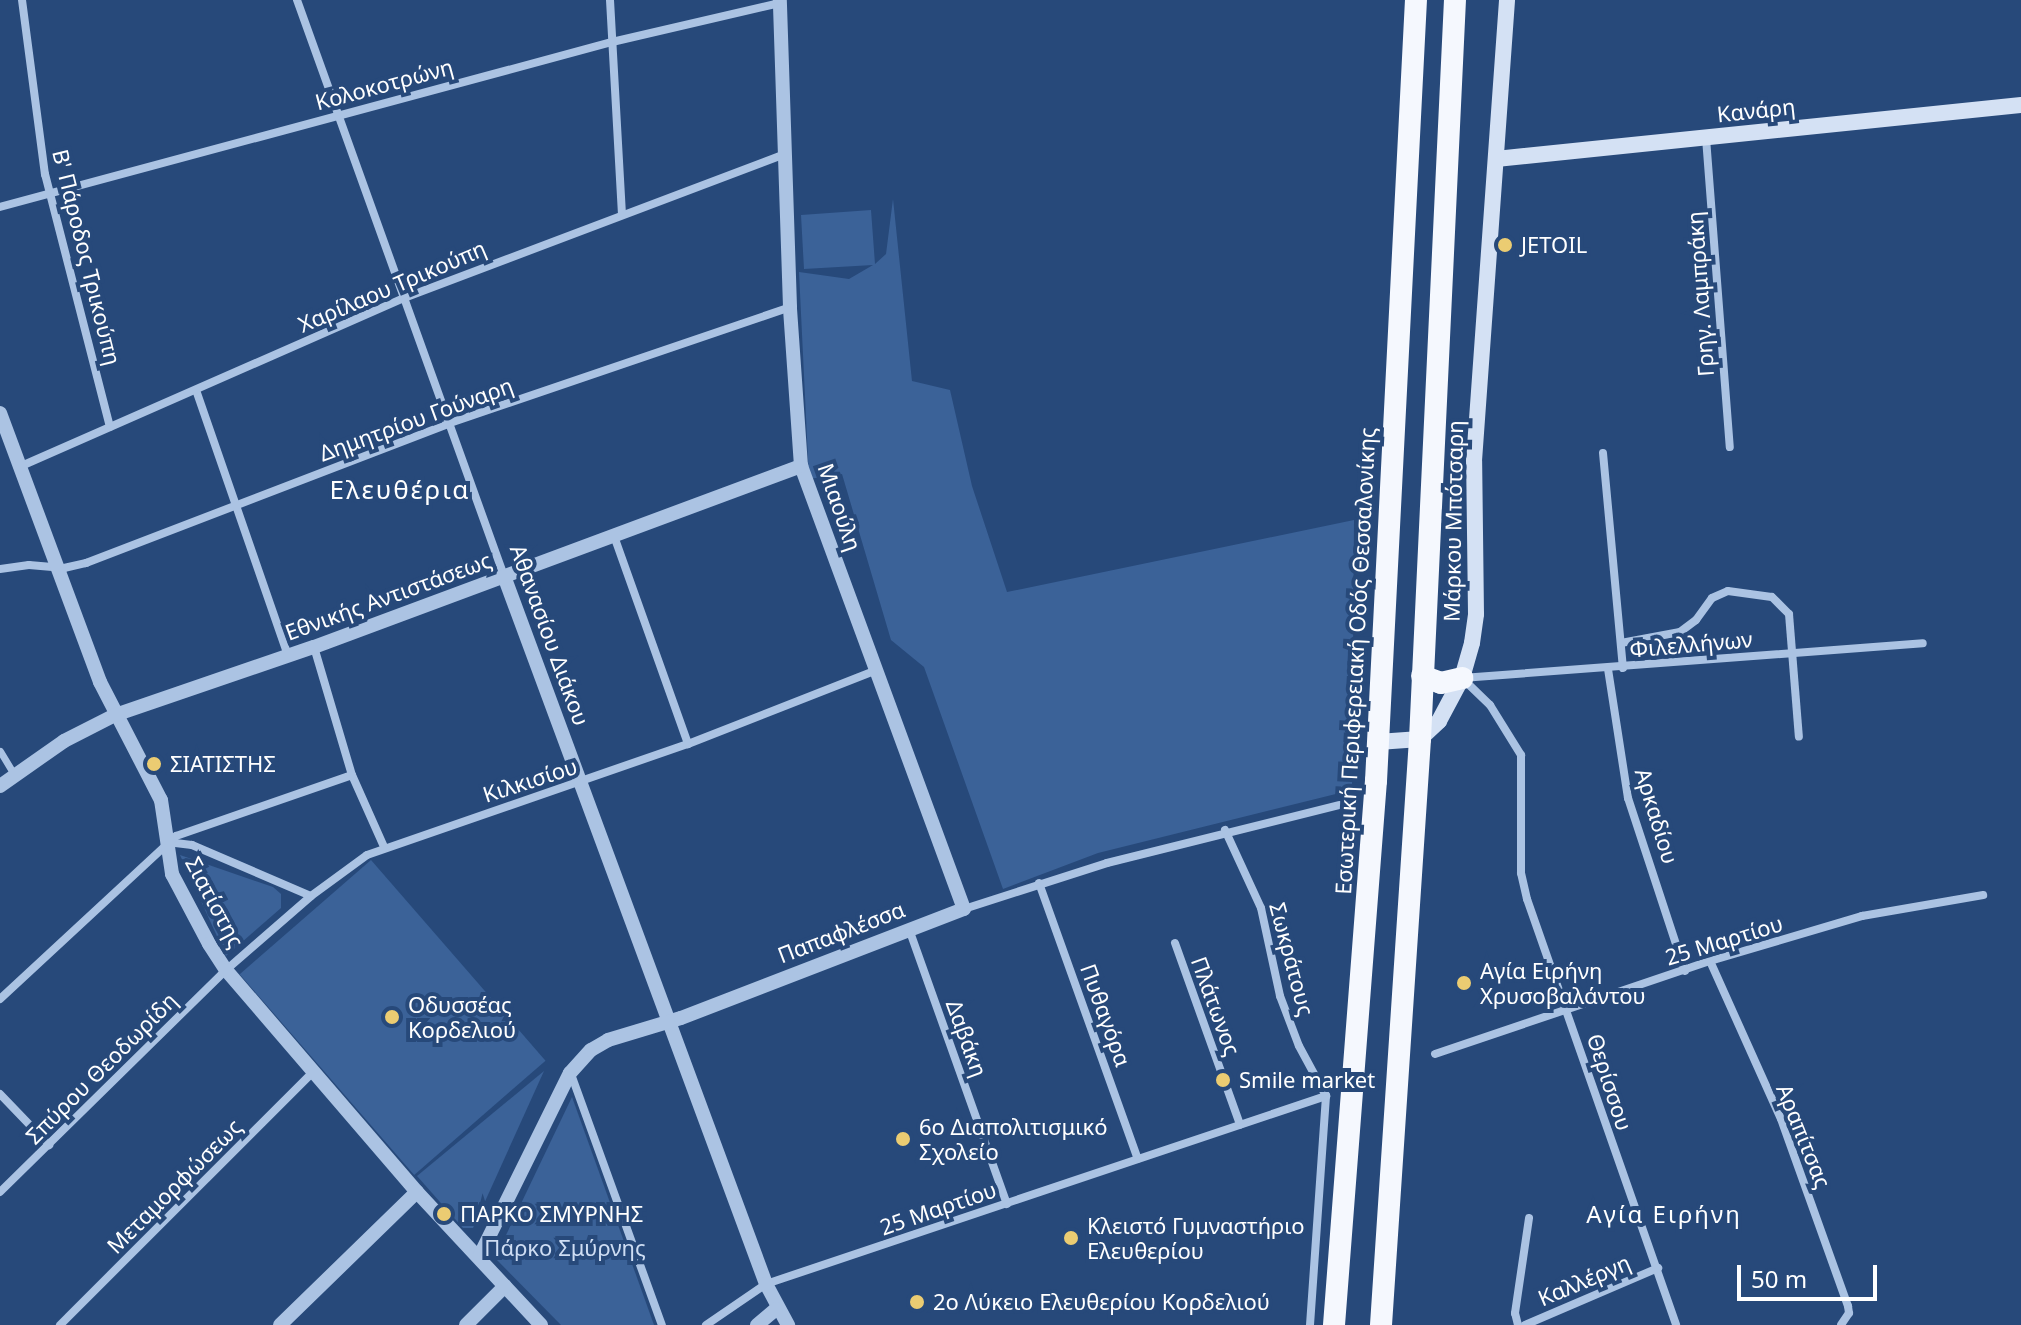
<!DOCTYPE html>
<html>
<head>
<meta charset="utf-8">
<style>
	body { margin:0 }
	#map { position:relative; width:2021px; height:1325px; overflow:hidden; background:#27497a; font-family:"Noto Sans",sans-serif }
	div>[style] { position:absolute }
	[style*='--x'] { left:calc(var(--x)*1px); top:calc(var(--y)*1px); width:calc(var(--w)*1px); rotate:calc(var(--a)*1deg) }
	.green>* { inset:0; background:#3b6298; transform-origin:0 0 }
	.pedestrian>* { height:7px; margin:-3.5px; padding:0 3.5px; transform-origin:3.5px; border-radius:3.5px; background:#abc3e3 }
	.minor>* { height:8px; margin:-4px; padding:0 4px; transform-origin:4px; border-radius:4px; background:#abc3e3 }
	.tertiary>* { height:14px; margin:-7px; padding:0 7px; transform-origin:7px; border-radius:7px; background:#abc3e3 }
	.secondary>* { height:16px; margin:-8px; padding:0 8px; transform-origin:8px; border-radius:8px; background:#d4e1f4 }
	.trunk>* { height:22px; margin:-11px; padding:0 11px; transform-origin:11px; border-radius:11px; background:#f5f8fe }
	.dots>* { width:22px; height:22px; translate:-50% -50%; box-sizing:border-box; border:4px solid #27497a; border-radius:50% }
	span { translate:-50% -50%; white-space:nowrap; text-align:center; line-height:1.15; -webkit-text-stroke:8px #27497a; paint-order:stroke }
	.street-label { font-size:22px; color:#fff }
	.poi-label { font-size:22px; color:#fff }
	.left { translate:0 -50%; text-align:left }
	.park-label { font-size:22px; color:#ceddf3 }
	.neighbourhood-label { font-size:24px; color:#fff; letter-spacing:2px }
	.quarter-label { font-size:26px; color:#fff; letter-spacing:2px }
	.scale { position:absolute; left:1737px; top:1265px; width:140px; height:36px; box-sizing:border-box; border:4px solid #fff; border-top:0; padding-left:10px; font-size:24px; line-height:28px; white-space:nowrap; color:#fff; -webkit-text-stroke:6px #27497a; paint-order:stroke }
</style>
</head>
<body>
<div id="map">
	<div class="green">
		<i style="clip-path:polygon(893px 199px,912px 381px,950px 390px,972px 486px,1007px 592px,1354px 520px,1352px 790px,1098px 853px,1003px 889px,924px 667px,891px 640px,842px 474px,809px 479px,799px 272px,849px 279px,873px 265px,804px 269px,801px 215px,871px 210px,875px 264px,886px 254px)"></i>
		<i style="clip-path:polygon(180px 855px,273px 887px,281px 894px,281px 908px,226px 956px)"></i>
		<i style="left:371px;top:860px;width:266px;height:174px;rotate:49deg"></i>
		<i style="clip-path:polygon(544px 1071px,473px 1228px,463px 1228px,417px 1176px)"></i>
		<i style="clip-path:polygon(572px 1097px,654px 1325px,561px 1325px,495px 1258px)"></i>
	</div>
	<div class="pedestrian">
		<i style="--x:0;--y:751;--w:27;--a:59"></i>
	</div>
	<div class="minor">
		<i style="--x:22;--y:0;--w:176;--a:82.5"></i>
		<i style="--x:45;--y:174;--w:261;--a:75.6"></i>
		<i style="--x:297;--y:0;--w:612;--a:70.23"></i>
		<i style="--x:610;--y:0;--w:213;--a:86.8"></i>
		<i style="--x:1706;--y:138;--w:310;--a:85.6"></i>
		<i style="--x:0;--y:207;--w:634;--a:-15.09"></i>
		<i style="--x:612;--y:42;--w:172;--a:-13.1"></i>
		<i style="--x:196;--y:390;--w:281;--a:70.9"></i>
		<i style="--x:1603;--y:453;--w:216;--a:84.7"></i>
		<i style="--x:19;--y:467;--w:420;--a:-23.7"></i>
		<i style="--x:404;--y:298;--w:408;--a:-20.7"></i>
		<i style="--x:614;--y:536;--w:221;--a:70.4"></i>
		<i style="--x:0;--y:569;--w:29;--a:-8"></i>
		<i style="--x:29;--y:565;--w:35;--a:5"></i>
		<i style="--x:64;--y:568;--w:23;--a:-13"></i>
		<i style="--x:86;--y:563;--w:390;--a:-21"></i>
		<i style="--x:450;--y:423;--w:359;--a:-18.8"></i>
		<i style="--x:1621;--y:643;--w:60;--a:-10.6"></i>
		<i style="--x:1680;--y:632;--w:20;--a:-37"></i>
		<i style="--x:1696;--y:620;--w:27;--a:-54"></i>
		<i style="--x:1712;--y:598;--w:17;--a:-24"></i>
		<i style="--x:1728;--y:591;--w:44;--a:7.8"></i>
		<i style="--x:1772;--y:597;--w:24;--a:45"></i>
		<i style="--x:1789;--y:614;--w:123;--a:85.4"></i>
		<i style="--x:314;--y:647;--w:134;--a:73.5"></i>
		<i style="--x:352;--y:775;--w:79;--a:66"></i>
		<i style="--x:1608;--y:669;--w:131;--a:81.2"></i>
		<i style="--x:1628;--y:798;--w:182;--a:71.8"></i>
		<i style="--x:1462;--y:678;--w:39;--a:44"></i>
		<i style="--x:1490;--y:705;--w:59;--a:58.2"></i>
		<i style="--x:1521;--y:755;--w:118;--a:90"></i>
		<i style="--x:1521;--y:873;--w:27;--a:77"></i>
		<i style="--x:1527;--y:899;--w:451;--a:70.7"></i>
		<i style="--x:1462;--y:678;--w:462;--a:-4.3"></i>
		<i style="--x:1225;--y:830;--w:86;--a:65.2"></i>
		<i style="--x:1261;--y:908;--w:90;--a:77.8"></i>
		<i style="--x:1280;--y:996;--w:53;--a:69.2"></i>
		<i style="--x:1299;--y:1046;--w:57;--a:61.6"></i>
		<i style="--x:167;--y:842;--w:25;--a:7"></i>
		<i style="--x:192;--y:845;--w:129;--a:23.2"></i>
		<i style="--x:1039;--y:883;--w:293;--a:70.3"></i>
		<i style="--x:964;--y:909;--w:150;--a:-17.8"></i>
		<i style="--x:1107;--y:863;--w:239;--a:-14"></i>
		<i style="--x:909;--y:929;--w:292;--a:70.4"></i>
		<i style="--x:1175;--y:943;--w:193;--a:70.3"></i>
		<i style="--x:1710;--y:961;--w:173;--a:65.8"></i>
		<i style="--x:1781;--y:1119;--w:199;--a:70.3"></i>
		<i style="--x:1848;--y:1306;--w:7;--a:82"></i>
		<i style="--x:1849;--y:1313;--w:14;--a:124"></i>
		<i style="--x:0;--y:999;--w:240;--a:-42.8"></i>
		<i style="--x:176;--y:836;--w:186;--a:-19.1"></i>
		<i style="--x:1435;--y:1054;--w:290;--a:-18.7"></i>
		<i style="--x:1710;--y:961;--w:159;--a:-16.5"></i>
		<i style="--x:1862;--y:916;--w:123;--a:-9.8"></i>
		<i style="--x:571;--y:1074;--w:267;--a:70.1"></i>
		<i style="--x:0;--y:1094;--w:71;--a:46.1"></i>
		<i style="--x:0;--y:1192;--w:317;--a:-44.5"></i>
		<i style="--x:226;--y:970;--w:113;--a:-41"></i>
		<i style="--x:311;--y:896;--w:69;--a:-36.2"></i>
		<i style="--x:367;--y:855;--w:340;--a:-19.1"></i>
		<i style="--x:688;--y:744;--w:200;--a:-21.4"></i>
		<i style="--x:60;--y:1325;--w:358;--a:-45"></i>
		<i style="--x:706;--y:1325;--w:73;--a:-34.3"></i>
		<i style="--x:766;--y:1284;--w:591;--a:-18.56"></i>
		<i style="--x:1310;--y:1325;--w:230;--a:-86"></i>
		<i style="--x:1518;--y:1325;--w:12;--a:-104"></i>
		<i style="--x:1515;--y:1313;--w:96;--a:-81.6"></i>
		<i style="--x:1525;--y:1325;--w:145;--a:-23.2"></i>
	</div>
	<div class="tertiary">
		<i style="--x:0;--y:413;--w:287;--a:69.6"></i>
		<i style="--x:100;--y:682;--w:133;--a:62.7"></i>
		<i style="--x:161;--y:800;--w:75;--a:81.5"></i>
		<i style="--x:172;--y:874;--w:79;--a:62.1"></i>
		<i style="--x:209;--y:944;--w:31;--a:57"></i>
		<i style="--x:226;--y:970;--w:293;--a:49.3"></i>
		<i style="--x:417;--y:1192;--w:182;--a:47"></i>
		<i style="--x:504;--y:576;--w:755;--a:69.69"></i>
		<i style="--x:766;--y:1284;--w:47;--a:61.8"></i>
		<i style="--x:0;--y:786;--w:78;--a:-35.1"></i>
		<i style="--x:64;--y:741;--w:57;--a:-27"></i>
		<i style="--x:115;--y:715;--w:210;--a:-18.9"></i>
		<i style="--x:314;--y:647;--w:520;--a:-20.39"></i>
		<i style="--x:479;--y:1257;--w:205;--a:-63.7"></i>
		<i style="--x:570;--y:1073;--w:31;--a:-48"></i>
		<i style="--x:591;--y:1050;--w:20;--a:-30"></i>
		<i style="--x:608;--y:1040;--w:76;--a:-16.8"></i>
		<i style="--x:681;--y:1018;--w:303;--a:-21.1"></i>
		<i style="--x:964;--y:909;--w:472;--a:-110.2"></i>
		<i style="--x:801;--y:466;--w:159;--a:-94"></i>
		<i style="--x:790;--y:307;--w:307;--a:-91.9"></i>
		<i style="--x:280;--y:1325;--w:191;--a:-44.2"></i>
		<i style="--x:466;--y:1325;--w:55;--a:-45"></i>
		<i style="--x:757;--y:1325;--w:25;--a:-40"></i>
	</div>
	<div class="secondary">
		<i style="--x:1496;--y:159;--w:528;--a:-5.87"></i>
		<i style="--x:1378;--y:742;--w:42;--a:-4.1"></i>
		<i style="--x:1420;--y:739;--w:26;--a:-43"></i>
		<i style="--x:1439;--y:721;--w:49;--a:-61.9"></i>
		<i style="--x:1462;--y:678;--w:36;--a:-74"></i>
		<i style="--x:1472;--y:643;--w:29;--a:-82"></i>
		<i style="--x:1476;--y:614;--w:153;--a:-90.7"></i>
		<i style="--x:1474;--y:461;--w:462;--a:-85.9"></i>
	</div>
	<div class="trunk">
		<i style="--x:1422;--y:676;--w:20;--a:20"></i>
		<i style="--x:1441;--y:683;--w:22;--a:-13"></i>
		<i style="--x:1334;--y:1325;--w:546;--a:-85.59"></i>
		<i style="--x:1376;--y:781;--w:782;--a:-87.07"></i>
		<i style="--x:1381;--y:1325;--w:587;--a:-86.19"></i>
		<i style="--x:1420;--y:739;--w:740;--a:-87.29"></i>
	</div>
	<div class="dots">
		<i style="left:1505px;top:245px;background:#ebcc72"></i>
		<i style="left:154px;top:764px;background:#ebcc72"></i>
		<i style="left:1464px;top:983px;background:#ebcc72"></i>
		<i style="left:392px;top:1017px;background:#ebcc72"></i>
		<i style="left:1223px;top:1080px;background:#ebcc72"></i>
		<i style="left:903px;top:1139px;background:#ebcc72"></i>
		<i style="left:444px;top:1214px;background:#ebcc72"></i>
		<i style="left:1071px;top:1238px;background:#ebcc72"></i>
		<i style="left:917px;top:1302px;background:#ebcc72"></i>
	</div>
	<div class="street-label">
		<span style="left:384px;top:84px;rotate:-15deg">Κολοκοτρώνη</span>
		<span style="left:1756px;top:110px;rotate:-6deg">Κανάρη</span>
		<span style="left:87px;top:257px;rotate:76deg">Β' Πάροδος Τρικούπη</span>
		<span style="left:392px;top:286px;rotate:-23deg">Χαρίλαου Τρικούπη</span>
		<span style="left:1700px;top:294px;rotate:-94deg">Γρηγ. Λαμπράκη</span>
		<span style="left:416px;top:419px;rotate:-20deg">Δημητρίου Γούναρη</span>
		<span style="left:840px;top:507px;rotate:71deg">Μιαούλη</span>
		<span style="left:1453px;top:521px;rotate:-89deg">Μάρκου Μπότσαρη</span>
		<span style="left:388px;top:596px;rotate:-20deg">Εθνικής Αντιστάσεως</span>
		<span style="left:550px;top:635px;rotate:70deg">Αθανασίου Διάκου</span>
		<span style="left:1691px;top:644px;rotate:-5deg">Φιλελλήνων</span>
		<span style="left:1355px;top:661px;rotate:-87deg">Εσωτερική Περιφερειακή Οδός Θεσσαλονίκης</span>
		<span style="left:530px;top:780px;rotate:-18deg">Κιλκισίου</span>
		<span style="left:1657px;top:816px;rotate:73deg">Αρκαδίου</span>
		<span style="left:215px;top:902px;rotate:62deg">Σιατίστης</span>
		<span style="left:841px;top:932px;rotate:-21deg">Παπαφλέσσα</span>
		<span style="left:1724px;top:940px;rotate:-17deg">25 Μαρτίου</span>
		<span style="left:1292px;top:959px;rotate:75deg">Σωκράτους</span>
		<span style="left:1216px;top:1006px;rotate:70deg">Πλάτωνος</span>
		<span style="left:1106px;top:1015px;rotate:70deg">Πυθαγόρα</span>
		<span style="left:967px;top:1038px;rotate:70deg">Δαβάκη</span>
		<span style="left:101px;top:1068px;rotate:-45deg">Σπύρου Θεοδωρίδη</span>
		<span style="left:1610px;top:1082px;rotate:72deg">Θερίσσου</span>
		<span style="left:1804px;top:1136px;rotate:68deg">Αραπίτσας</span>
		<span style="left:174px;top:1186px;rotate:-45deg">Μεταμορφώσεως</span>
		<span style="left:938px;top:1208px;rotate:-19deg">25 Μαρτίου</span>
		<span style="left:1584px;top:1280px;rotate:-23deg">Καλλέργη</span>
	</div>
	<div class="poi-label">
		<span class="left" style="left:1521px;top:245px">JETOIL</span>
		<span class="left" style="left:170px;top:764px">ΣΙΑΤΙΣΤΗΣ</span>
		<span class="left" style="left:1480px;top:983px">Αγία Ειρήνη<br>Χρυσοβαλάντου</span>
		<span class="left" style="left:408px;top:1017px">Οδυσσέας<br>Κορδελιού</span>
		<span class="left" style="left:1239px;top:1080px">Smile market</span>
		<span class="left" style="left:919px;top:1139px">6ο Διαπολιτισμικό<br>Σχολείο</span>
		<span class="left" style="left:460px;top:1214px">ΠΑΡΚΟ ΣΜΥΡΝΗΣ</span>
		<span class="left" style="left:1087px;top:1238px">Κλειστό Γυμναστήριο<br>Ελευθερίου</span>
		<span class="left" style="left:933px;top:1302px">2ο Λύκειο Ελευθερίου Κορδελιού</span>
	</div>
	<div class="park-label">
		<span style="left:565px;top:1248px">Πάρκο Σμύρνης</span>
	</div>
	<div class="neighbourhood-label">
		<span style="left:1664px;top:1214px">Αγία Ειρήνη</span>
	</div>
	<div class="quarter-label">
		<span style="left:400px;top:490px">Ελευθέρια</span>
	</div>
	<div class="scale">50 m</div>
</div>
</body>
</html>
